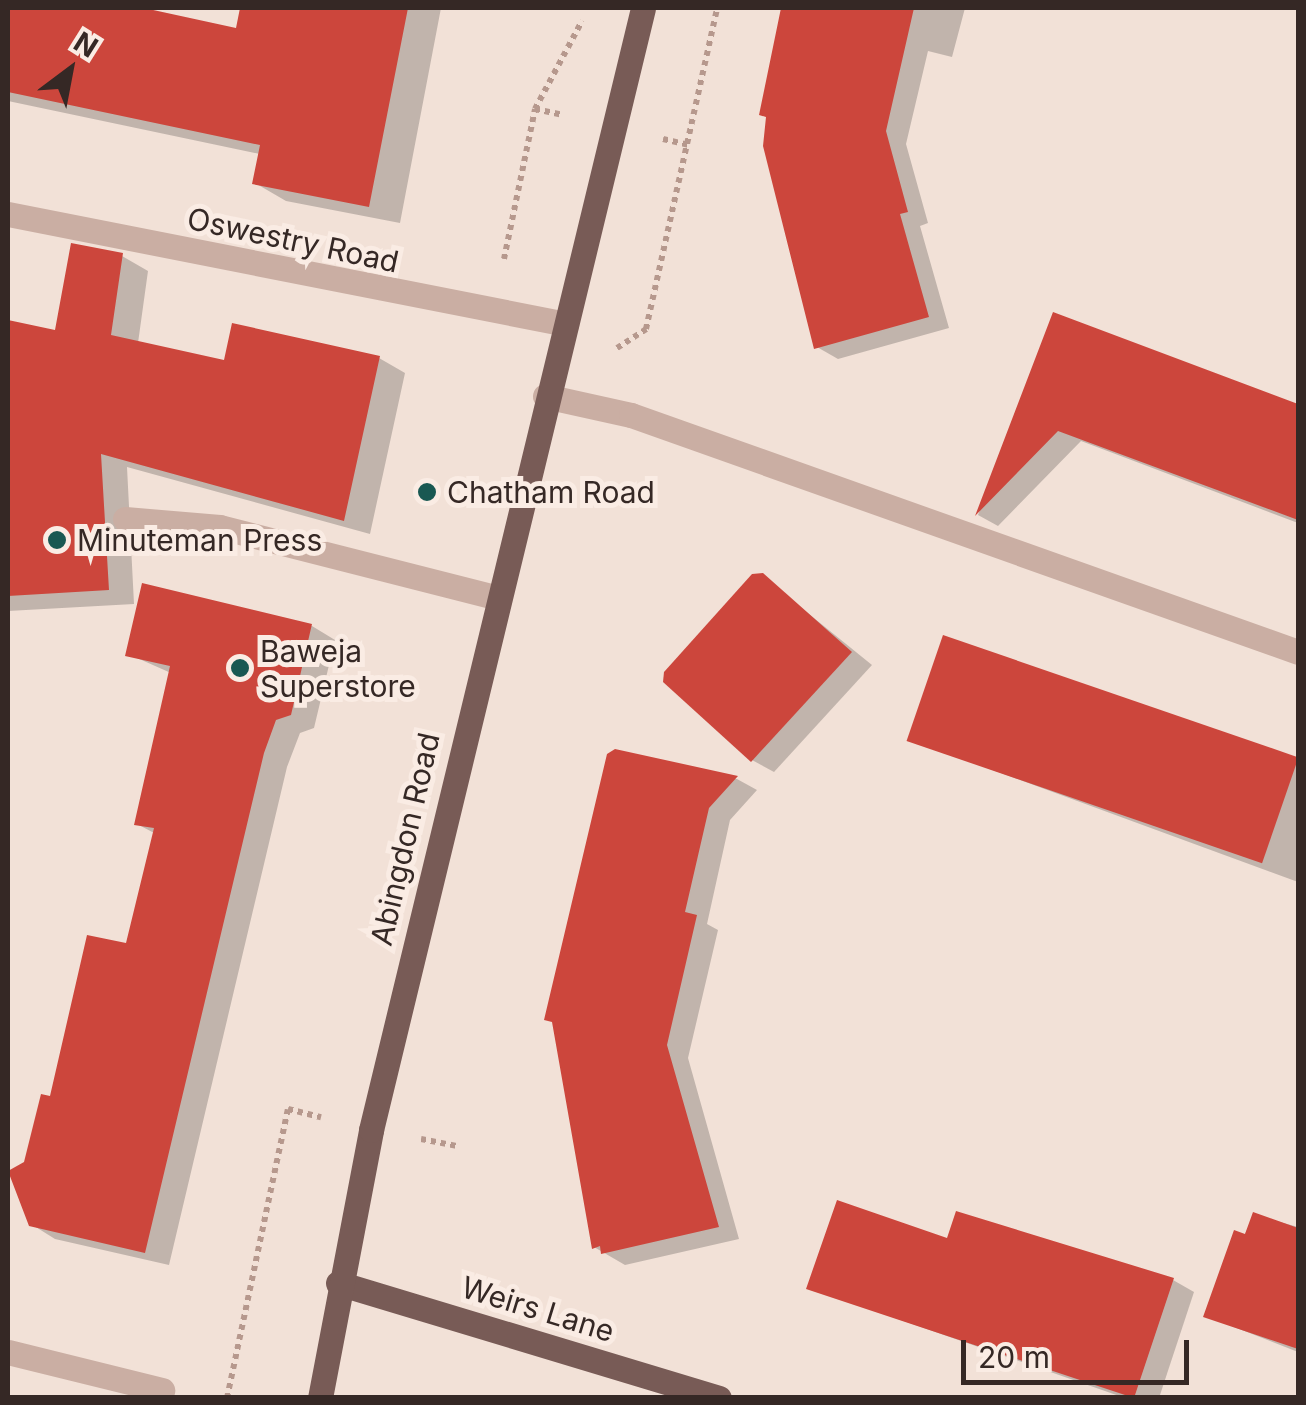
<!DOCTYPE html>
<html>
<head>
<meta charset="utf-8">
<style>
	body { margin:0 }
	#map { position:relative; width:1306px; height:1405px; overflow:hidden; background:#f2e1d7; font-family:Inter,sans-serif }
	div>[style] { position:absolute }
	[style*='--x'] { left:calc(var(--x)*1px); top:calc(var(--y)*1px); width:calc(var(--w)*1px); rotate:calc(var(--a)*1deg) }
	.shadow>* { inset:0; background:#0003 }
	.building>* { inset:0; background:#cc463c; transform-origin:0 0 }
	.path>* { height:6px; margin-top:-3px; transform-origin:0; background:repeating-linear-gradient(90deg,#b6988d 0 5px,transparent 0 10px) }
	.minor>* { height:25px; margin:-12.5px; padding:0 12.5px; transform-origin:12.5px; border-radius:12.5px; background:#caaea3 }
	.major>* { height:25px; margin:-12.5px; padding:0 12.5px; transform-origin:12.5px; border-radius:12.5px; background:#785b56 }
	.dots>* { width:28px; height:28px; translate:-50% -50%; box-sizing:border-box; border:5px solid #faece4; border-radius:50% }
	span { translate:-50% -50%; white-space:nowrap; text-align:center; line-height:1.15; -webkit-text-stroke:10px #faece4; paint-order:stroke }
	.street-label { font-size:30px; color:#352825 }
	.poi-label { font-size:30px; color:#352825 }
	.left { translate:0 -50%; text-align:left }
	.frame { position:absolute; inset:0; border:10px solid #352825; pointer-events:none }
	.north { position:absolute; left:20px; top:20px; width:100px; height:100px; -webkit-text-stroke:8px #faece4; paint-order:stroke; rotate:32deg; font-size:28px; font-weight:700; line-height:40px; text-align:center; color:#352825 }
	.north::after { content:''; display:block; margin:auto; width:35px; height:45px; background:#352825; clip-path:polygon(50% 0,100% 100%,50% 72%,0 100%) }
	.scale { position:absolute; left:961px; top:1340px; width:228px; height:45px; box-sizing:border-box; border:5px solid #352825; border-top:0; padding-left:12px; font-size:30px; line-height:35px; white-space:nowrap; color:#352825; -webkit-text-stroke:8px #faece4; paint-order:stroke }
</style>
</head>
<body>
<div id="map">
	<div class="shadow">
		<i style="clip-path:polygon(8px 8px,129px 8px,238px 31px,242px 8px,441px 8px,400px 223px,286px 201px,255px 183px,260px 154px,8px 101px)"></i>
		<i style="clip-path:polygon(785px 8px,965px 8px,952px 57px,928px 51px,906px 144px,928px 223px,920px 226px,949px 328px,838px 359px,817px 347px,768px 118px,762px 114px)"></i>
		<i style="clip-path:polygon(122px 256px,148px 271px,138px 343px,226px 363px,379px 358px,405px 373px,370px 534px,127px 467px,134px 604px,8px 611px,8px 323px,57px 333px)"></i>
		<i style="clip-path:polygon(1054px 315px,1298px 406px,1298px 523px,1081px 441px,998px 526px,978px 515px)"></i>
		<i style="clip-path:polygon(762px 576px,872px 665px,774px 772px,752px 760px)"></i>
		<i style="clip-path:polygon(144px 586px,312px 626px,335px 640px,314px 728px,300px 733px,287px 767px,169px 1265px,55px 1239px,31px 1224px,27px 1164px,127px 946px,156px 834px,137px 824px,171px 673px,128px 654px)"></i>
		<i style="clip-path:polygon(945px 639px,1298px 763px,1298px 882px,911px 740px)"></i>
		<i style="clip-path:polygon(615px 752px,737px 779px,757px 790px,730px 820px,707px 924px,718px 930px,688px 1058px,739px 1239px,625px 1265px,594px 1247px)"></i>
		<i style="clip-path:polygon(1254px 1215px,1298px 1227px,1298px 1352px,1206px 1316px)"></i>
		<i style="clip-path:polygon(949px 1241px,1173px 1280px,1194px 1292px,1159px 1398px,1125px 1398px,809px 1288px)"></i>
	</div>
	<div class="building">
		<i style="clip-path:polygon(8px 8px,144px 8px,236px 28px,240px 8px,408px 8px,369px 207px,252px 184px,260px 145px,8px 92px)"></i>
		<i style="clip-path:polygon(781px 8px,914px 8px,886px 131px,908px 212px,900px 214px,929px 317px,814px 349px,763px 146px,766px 117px,759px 115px)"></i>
		<i style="clip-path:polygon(71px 243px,123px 253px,111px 335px,224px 360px,232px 323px,380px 356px,344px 521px,101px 454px,109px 590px,8px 596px,8px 320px,55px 330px)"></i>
		<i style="clip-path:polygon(1053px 312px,1298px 404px,1298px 520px,1058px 431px,975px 516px)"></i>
		<i style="clip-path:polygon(763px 573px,852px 652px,751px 762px,663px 682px,664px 672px,752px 574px)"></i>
		<i style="clip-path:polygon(142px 583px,312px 624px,291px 715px,276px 720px,264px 753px,145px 1253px,29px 1226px,8px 1171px,24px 1162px,41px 1094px,50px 1096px,87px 935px,126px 943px,154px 828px,134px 825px,170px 666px,125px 656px)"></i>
		<i style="left:943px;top:635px;width:376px;height:112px;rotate:19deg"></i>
		<i style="clip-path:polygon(615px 749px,738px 776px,709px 808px,685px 912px,697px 915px,667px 1045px,719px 1227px,601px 1254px,600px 1246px,592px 1249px,552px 1022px,544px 1020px,607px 754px)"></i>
		<i style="clip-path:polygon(837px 1200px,947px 1238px,956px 1211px,1174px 1278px,1134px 1398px,806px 1289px)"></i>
		<i style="clip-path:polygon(1253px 1212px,1298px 1228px,1298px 1349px,1203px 1317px,1234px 1230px,1245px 1234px)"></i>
	</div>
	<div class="path">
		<i style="--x:535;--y:109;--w:29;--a:12"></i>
		<i style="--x:663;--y:139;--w:26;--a:13"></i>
		<i style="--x:504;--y:259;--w:153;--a:-78.3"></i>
		<i style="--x:535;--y:109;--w:100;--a:-61.9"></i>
		<i style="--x:617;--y:348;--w:35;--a:-33"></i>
		<i style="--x:646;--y:329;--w:329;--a:-77.5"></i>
		<i style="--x:421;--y:1139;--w:36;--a:11"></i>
		<i style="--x:227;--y:1398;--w:295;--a:-78.1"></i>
		<i style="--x:288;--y:1109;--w:34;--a:14"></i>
	</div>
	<div class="minor">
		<i style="--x:8;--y:214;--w:569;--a:11.15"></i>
		<i style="--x:545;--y:396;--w:88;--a:12.5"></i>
		<i style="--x:631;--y:415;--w:708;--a:19.56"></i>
		<i style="--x:125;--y:519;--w:95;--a:4.8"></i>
		<i style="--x:220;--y:527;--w:284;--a:14.3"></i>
		<i style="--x:8;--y:1352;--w:159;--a:13.9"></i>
	</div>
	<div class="major">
		<i style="--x:338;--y:1283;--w:398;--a:16.8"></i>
		<i style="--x:320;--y:1398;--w:273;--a:-79.2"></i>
		<i style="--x:371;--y:1130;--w:1154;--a:-76.37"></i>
	</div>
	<div class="dots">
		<i style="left:427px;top:492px;background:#195852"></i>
		<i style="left:57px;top:540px;background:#195852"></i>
		<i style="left:240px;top:668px;background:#195852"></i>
	</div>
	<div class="street-label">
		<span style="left:293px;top:240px;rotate:12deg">Oswestry Road</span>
		<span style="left:405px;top:839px;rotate:-77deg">Abingdon Road</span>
		<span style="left:538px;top:1309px;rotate:17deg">Weirs Lane</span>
	</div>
	<div class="poi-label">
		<span class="left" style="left:447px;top:492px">Chatham Road</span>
		<span class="left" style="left:77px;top:540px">Minuteman Press</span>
		<span class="left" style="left:260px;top:668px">Baweja<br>Superstore</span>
	</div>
	<div class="frame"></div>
	<div class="north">N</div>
	<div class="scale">20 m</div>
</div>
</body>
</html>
